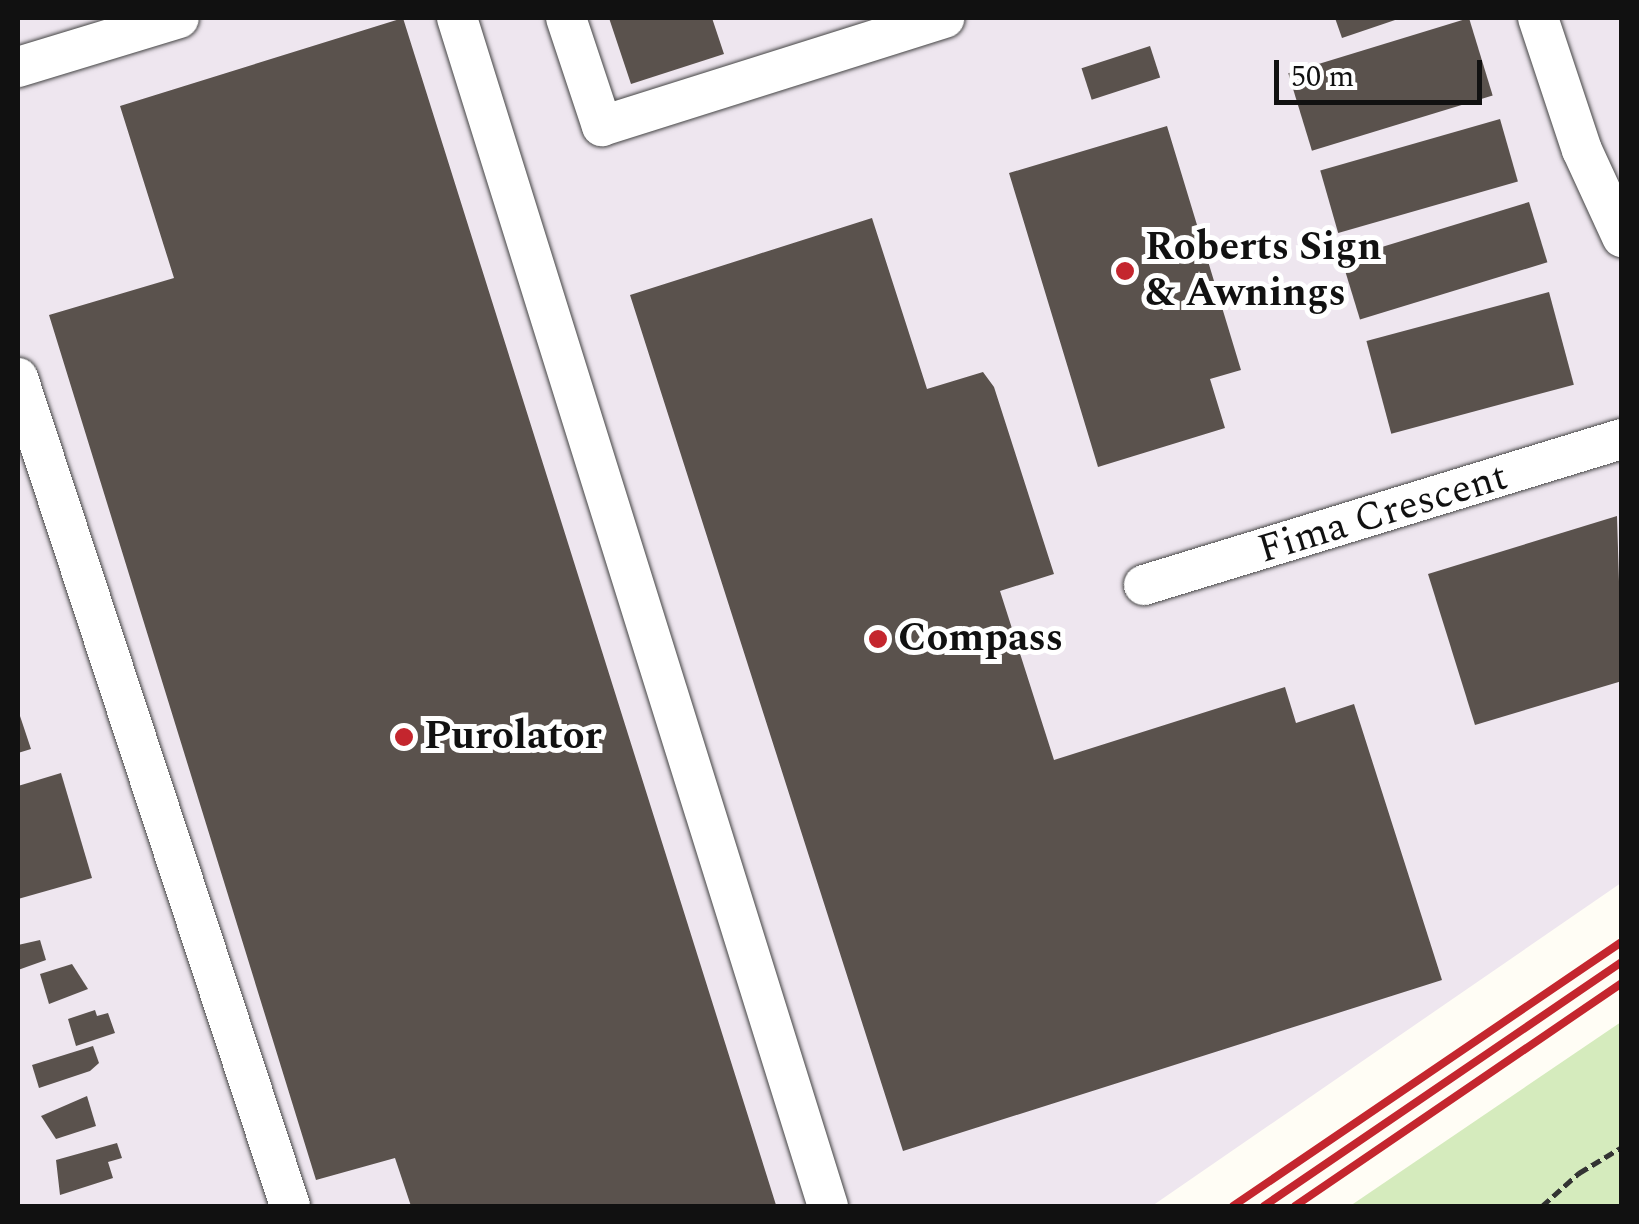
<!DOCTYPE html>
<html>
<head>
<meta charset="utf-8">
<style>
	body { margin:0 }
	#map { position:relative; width:1639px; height:1224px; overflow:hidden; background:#fffdf5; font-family:Spectral,serif }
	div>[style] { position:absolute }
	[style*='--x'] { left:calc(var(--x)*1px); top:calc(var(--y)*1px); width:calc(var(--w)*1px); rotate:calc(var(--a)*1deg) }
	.industrial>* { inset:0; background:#eee6ef }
	.green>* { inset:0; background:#d5ebbd }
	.building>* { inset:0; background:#5a524d; transform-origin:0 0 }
	.path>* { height:5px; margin-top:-2.5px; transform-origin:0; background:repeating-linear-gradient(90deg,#333 0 10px,transparent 0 15px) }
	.roads { filter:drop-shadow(0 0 2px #444) drop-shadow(0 0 2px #444) }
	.minor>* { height:40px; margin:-20px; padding:0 20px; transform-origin:20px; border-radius:20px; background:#fff }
	.rail>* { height:8px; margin:-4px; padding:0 4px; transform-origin:4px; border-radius:4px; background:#c4262e }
	.dots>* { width:28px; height:28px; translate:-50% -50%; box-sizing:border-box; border:5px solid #fff; border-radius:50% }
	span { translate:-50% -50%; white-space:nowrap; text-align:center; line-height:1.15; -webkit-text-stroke:10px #fff; paint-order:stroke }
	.poi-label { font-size:40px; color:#111; font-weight:700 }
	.left { translate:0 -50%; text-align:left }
	.street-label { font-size:40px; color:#111 }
	.frame { position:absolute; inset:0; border:20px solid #111; pointer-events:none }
	.scale { position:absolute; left:1274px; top:60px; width:208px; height:45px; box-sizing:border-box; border:5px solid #111; border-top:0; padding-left:12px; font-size:30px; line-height:35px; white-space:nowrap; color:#111; -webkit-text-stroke:8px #fff; paint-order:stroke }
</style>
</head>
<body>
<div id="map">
	<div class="industrial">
		<i style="clip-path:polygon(18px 18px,1621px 18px,1621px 883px,1152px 1206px,18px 1206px)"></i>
	</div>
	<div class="green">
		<i style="clip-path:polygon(1621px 1022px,1621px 1206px,1350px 1206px)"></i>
	</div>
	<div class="building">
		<i style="clip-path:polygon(403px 18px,776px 1205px,411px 1206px,395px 1158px,316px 1180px,49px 315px,174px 278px,120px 106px)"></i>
		<i style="clip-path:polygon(609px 18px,712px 18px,724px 54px,631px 84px)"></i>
		<i style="clip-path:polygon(1335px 18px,1401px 18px,1342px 38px)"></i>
		<i style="left:1469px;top:18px;width:81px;height:189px;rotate:73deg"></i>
		<i style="left:1150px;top:46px;width:33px;height:72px;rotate:72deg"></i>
		<i style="left:1500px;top:119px;width:65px;height:187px;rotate:74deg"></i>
		<i style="clip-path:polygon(1167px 126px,1241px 370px,1210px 379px,1225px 428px,1098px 467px,1009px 173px)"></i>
		<i style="left:1529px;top:202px;width:63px;height:196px;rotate:73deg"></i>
		<i style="clip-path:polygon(872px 218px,927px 389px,983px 372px,994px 387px,1054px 574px,1000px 591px,1054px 760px,1285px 687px,1296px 723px,1354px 704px,1442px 980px,903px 1151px,630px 295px)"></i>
		<i style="left:1549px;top:292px;width:96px;height:189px;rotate:75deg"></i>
		<i style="clip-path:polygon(1617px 516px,1622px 681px,1475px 725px,1428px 574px)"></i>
		<i style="clip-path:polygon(18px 710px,31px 749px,18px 753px)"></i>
		<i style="clip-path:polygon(61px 773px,92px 878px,18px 899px,18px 786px)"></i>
		<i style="clip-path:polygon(40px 940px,46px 960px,18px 970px,18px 945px)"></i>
		<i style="clip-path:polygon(72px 964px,88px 989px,49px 1004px,40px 974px)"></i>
		<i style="clip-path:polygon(95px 1010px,97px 1016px,108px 1013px,115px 1033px,76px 1046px,68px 1019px)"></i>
		<i style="clip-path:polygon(93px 1046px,99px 1063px,90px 1071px,39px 1088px,32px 1065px)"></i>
		<i style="clip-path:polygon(87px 1096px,96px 1126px,56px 1139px,41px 1116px)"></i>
		<i style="clip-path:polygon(117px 1143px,122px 1158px,108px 1162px,113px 1178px,60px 1195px,56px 1160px)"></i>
	</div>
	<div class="path">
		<i style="--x:1542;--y:1206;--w:50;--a:-41.7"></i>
		<i style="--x:1579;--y:1173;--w:50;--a:-31.2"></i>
	</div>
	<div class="roads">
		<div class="minor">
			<i style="--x:457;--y:18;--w:1245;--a:72.66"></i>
			<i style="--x:566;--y:18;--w:114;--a:71.6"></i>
			<i style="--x:602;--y:126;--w:359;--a:-17.5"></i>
			<i style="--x:1538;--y:18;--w:139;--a:71.6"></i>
			<i style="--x:1582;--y:150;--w:96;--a:65.3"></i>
			<i style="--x:18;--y:67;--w:168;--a:-16.9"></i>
			<i style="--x:18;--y:378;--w:872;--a:71.81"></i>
			<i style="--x:1144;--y:585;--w:500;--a:-17"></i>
		</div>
	</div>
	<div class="rail">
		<i style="--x:1233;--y:1206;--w:470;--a:-34.2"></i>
		<i style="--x:1264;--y:1206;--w:433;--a:-34.3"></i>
		<i style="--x:1295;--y:1206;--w:396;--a:-34.3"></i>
	</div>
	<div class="dots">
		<i style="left:1125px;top:271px;background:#c4262e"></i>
		<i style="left:878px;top:639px;background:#c4262e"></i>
		<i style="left:404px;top:737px;background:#c4262e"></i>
	</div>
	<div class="poi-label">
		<span class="left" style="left:1145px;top:271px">Roberts Sign<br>&amp; Awnings</span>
		<span class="left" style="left:898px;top:639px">Compass</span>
		<span class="left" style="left:424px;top:737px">Purolator</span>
	</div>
	<div class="street-label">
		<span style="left:1383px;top:514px;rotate:-17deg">Fima Crescent</span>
	</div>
	<div class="frame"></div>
	<div class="scale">50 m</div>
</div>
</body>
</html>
